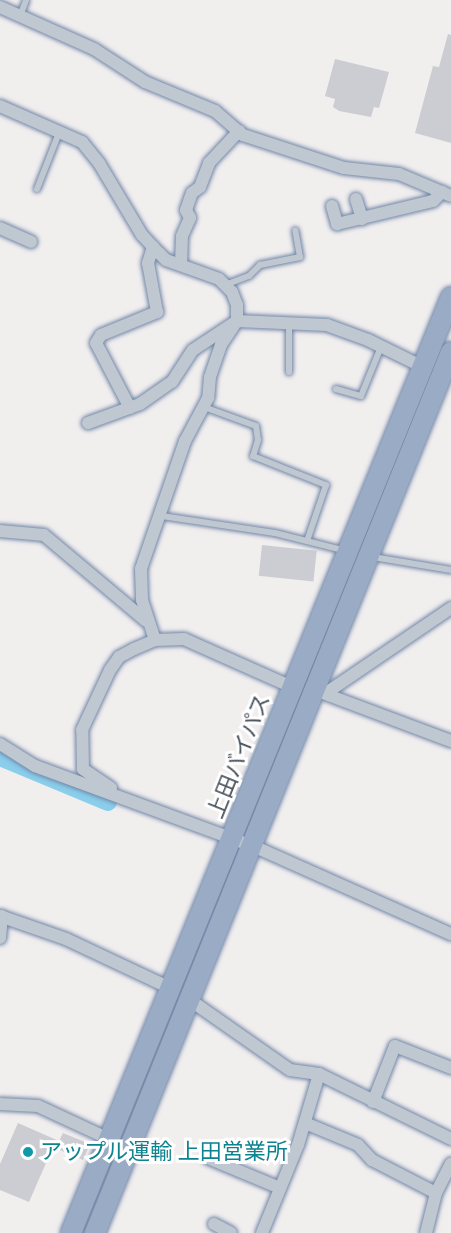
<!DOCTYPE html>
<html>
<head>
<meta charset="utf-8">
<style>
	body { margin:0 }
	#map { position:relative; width:451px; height:1233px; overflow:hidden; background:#f1eeee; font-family:Mulish,"Noto Sans JP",sans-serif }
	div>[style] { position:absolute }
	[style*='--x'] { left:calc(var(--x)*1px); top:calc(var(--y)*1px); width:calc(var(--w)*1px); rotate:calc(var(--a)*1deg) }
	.river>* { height:18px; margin:-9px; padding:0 9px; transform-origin:9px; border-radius:9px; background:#8aceeb }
	.building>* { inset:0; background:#cbcdd3; transform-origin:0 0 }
	.roads { filter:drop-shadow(0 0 2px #7287a8) drop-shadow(0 0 2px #7287a8) }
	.service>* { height:6px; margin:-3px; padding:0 3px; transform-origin:3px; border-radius:3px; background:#bfc7d0 }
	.minor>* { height:12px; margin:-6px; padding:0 6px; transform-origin:6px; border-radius:6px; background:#bfc7d0 }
	.trunk>* { height:20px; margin:-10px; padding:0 10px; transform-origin:10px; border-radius:10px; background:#9aacc5 }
	.dots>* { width:16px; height:16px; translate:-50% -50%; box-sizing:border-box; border:3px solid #fff; border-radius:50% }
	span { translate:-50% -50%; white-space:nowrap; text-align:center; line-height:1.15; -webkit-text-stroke:6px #fff; paint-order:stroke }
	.street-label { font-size:22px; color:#47505b }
	.culture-label { font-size:22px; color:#0d838f }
	.left { translate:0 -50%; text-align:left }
</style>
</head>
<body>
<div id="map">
	<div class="river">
		<i style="--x:0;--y:757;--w:117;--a:22.6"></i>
	</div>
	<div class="building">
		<i style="clip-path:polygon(448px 34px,451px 35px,451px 143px,415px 133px,433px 66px,439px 67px)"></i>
		<i style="clip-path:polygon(335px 59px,389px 72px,379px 108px,374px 107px,371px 117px,339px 111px,333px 107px,335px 99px,325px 96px)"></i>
		<i style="left:262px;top:545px;width:55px;height:31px;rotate:6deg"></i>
		<i style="clip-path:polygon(18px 1123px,59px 1141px,63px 1133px,90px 1144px,83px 1160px,53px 1147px,29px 1202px,0 1190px,0 1164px)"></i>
	</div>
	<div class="roads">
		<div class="service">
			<i style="--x:20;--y:16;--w:17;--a:-69"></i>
			<i style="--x:37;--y:189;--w:60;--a:-68.6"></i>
			<i style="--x:225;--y:285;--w:26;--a:-21"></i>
			<i style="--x:249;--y:276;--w:16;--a:-45"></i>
			<i style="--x:260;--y:265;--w:41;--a:-11.3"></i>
			<i style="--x:300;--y:257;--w:27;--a:-100"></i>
			<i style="--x:289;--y:322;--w:50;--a:90"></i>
			<i style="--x:336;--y:389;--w:26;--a:16"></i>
			<i style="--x:361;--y:396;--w:53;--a:-67.8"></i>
			<i style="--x:204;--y:407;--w:55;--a:20.1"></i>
			<i style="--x:256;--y:426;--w:14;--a:82"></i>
			<i style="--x:258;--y:440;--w:17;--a:107"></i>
			<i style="--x:253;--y:456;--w:79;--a:21.7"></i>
			<i style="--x:326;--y:485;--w:59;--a:108.7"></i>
			<i style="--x:162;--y:516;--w:114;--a:8.6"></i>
			<i style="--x:275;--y:533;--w:69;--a:14.2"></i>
			<i style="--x:379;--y:558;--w:73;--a:9.5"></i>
		</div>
		<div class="minor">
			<i style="--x:0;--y:7;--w:103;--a:24.1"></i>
			<i style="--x:94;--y:49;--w:61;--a:32.9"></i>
			<i style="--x:145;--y:82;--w:76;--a:22.5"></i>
			<i style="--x:215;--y:111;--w:37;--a:41"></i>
			<i style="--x:243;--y:135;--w:106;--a:18.1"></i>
			<i style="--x:344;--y:168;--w:55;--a:6.2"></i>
			<i style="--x:399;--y:174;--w:56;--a:22.9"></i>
			<i style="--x:0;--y:106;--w:90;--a:23.7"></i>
			<i style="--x:82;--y:142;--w:27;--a:51"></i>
			<i style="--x:99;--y:163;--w:84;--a:59.2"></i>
			<i style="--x:142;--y:235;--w:25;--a:47"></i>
			<i style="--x:159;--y:253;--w:10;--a:45"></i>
			<i style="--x:166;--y:260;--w:56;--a:19.7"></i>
			<i style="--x:219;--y:279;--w:18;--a:45"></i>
			<i style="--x:232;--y:292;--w:14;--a:69"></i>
			<i style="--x:237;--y:305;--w:16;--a:90"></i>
			<i style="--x:237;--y:321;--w:29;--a:124"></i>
			<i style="--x:221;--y:345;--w:34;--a:109"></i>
			<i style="--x:210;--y:377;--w:21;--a:95"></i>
			<i style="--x:208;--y:398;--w:49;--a:118.1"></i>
			<i style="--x:185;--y:441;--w:135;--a:109"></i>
			<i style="--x:141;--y:569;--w:31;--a:88"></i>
			<i style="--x:142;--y:600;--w:42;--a:72"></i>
			<i style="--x:356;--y:199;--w:21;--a:73"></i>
			<i style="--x:332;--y:206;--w:19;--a:74"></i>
			<i style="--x:337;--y:224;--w:99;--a:-13.5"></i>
			<i style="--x:433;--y:201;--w:13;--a:-45"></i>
			<i style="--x:0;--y:228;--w:34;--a:24"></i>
			<i style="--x:181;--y:265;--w:29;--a:-88"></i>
			<i style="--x:182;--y:236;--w:20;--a:-66"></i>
			<i style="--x:190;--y:218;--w:9;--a:-117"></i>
			<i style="--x:186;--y:210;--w:18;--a:-71"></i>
			<i style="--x:192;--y:193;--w:10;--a:-37"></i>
			<i style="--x:200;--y:187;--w:26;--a:-69"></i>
			<i style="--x:209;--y:163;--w:44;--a:-46.8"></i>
			<i style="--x:130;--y:408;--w:73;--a:-117.6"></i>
			<i style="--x:96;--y:343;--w:9;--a:-58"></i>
			<i style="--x:101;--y:335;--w:61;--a:-22.3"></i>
			<i style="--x:157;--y:312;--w:50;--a:-100.4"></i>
			<i style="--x:148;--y:263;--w:17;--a:-73"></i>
			<i style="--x:88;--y:423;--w:55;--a:-20.1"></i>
			<i style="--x:140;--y:404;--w:39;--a:-35"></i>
			<i style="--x:172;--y:382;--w:38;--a:-57"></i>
			<i style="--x:193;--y:350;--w:53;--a:-33.4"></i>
			<i style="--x:237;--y:321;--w:90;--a:2.5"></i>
			<i style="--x:327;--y:325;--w:44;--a:20.1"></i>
			<i style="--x:368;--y:340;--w:61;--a:26.1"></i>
			<i style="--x:0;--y:531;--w:44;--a:5.2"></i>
			<i style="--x:44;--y:535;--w:133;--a:40.1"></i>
			<i style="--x:320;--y:692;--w:140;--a:20.5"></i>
			<i style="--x:326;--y:693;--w:151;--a:-34.2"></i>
			<i style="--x:0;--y:744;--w:41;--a:32.2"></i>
			<i style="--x:35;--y:766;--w:232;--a:20.2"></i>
			<i style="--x:253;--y:846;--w:217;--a:24"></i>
			<i style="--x:111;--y:788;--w:34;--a:-146"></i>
			<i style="--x:83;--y:769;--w:39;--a:-91"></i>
			<i style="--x:82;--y:730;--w:66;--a:-65"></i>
			<i style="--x:110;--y:670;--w:16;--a:-55"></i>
			<i style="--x:119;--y:657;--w:17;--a:-28"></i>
			<i style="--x:134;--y:649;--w:23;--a:-23"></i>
			<i style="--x:155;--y:640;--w:29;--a:-2"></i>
			<i style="--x:184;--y:639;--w:118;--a:24"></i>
			<i style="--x:0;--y:916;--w:70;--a:19.2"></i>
			<i style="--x:66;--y:939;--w:115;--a:25.2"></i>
			<i style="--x:0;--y:938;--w:22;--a:-85"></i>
			<i style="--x:190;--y:1000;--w:122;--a:35"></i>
			<i style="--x:290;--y:1070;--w:29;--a:8"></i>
			<i style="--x:319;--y:1074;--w:147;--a:26.2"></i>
			<i style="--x:373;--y:1102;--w:60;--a:-68.6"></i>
			<i style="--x:395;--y:1046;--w:60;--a:21.4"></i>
			<i style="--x:0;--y:1104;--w:38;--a:3"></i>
			<i style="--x:38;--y:1106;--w:78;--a:24.9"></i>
			<i style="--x:305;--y:1123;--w:57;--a:22.5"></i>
			<i style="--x:358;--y:1145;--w:21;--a:47"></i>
			<i style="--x:372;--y:1160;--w:72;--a:27.3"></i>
			<i style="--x:208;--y:1158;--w:78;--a:22.6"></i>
			<i style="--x:214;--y:1224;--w:19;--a:28"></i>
			<i style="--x:262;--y:1233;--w:95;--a:-67.8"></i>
			<i style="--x:298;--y:1145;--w:74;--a:-73.5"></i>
			<i style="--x:426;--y:1233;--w:41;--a:-76"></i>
			<i style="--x:436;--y:1193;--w:33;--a:-63"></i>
		</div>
		<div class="trunk">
			<i style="--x:71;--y:1233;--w:1010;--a:-67.9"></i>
			<i style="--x:95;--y:1233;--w:950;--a:-68"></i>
		</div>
	</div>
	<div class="dots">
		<i style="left:28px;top:1152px;background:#0f9aa8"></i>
	</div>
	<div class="street-label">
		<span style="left:239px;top:756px;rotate:-68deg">上田バイパス</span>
	</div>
	<div class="culture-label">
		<span class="left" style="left:40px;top:1152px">アップル運輸 上田営業所</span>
	</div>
</div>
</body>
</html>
